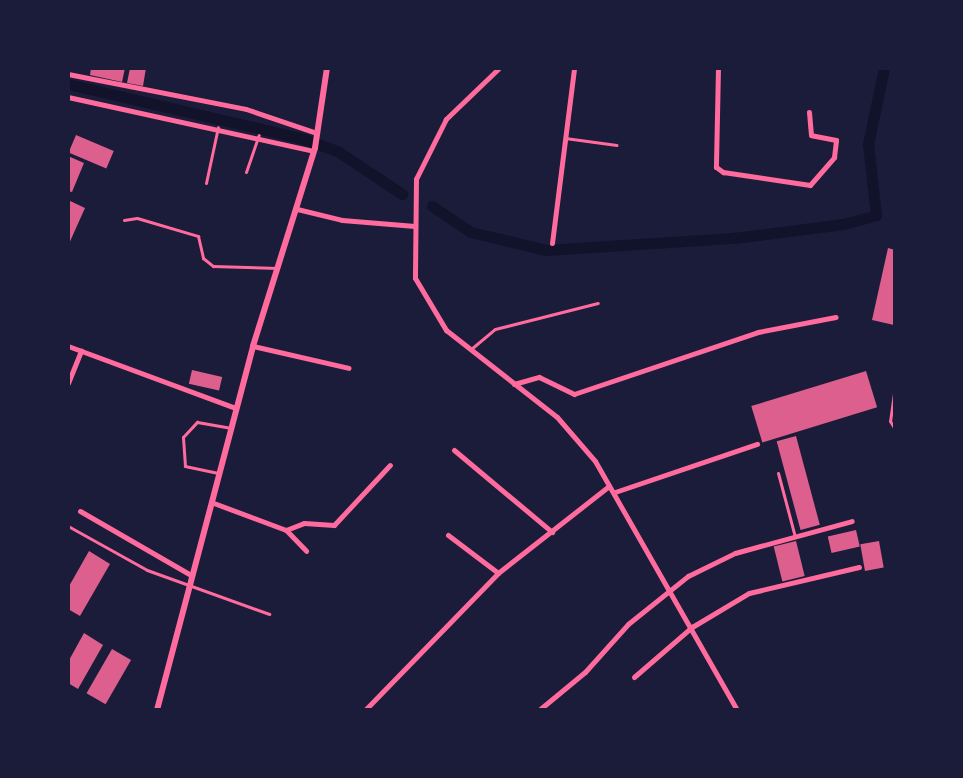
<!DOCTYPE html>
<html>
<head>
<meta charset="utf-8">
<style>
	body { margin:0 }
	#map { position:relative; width:963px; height:778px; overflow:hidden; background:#1b1b3a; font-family:"Archivo Narrow",sans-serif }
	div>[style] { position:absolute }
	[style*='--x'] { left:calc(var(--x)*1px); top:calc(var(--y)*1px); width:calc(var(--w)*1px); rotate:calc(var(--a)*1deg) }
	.canal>* { height:11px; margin:-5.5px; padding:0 5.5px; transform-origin:5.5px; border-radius:5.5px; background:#12122b }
	.building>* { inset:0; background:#dd5f8e; transform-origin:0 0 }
	.service>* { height:3px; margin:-1.5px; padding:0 1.5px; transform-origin:1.5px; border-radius:1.5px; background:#ff6b9d }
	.minor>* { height:5px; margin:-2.5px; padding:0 2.5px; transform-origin:2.5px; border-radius:2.5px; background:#ff6b9d }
	.tertiary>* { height:6px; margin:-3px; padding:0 3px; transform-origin:3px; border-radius:3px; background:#ff6b9d }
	span { translate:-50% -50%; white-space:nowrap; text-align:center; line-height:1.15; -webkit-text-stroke:6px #1b1b3a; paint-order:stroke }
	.frame { position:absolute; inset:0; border:70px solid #1b1b3a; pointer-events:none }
</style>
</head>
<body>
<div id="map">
	<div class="canal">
		<i style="--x:68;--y:84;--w:242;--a:13.1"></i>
		<i style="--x:304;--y:139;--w:37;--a:20"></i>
		<i style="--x:339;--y:152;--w:76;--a:33.7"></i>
		<i style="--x:432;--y:206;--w:47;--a:33.7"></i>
		<i style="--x:471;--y:232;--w:77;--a:13.5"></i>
		<i style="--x:546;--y:250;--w:188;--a:-3.7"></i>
		<i style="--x:734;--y:238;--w:110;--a:-7.3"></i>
		<i style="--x:843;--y:224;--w:34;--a:-15"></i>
		<i style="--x:876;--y:215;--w:71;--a:-96.4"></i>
		<i style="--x:868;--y:144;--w:78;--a:-78.1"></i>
	</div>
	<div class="building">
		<i style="clip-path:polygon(91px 68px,125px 68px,122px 82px,90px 75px)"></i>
		<i style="clip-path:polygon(130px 68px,146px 68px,143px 86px,127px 83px)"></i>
		<i style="left:76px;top:135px;width:41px;height:19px;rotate:23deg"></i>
		<i style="clip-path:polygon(68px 156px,84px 163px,72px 192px,68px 191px)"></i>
		<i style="clip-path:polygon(68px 200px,85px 208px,68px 246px)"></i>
		<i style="clip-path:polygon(888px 248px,895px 250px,894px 325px,872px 320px)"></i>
		<i style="left:192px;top:370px;width:31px;height:14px;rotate:13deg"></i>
		<i style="left:866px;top:371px;width:38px;height:120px;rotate:73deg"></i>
		<i style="left:796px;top:436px;width:92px;height:20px;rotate:75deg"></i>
		<i style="left:856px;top:530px;width:17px;height:29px;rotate:77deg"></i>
		<i style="left:796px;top:541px;width:36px;height:23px;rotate:76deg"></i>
		<i style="left:879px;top:541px;width:27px;height:19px;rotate:80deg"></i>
		<i style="clip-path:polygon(89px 551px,110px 564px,80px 616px,68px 609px,68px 588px)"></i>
		<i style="clip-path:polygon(84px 633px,103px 645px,78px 689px,68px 683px,68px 662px)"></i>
		<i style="left:112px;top:649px;width:22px;height:51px;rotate:30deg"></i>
	</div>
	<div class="service">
		<i style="--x:565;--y:138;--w:52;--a:7.7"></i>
		<i style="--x:246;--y:172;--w:39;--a:-71"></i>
		<i style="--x:206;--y:183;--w:57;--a:-77.9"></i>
		<i style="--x:124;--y:220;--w:13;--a:-9"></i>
		<i style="--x:137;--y:218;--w:64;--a:16.4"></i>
		<i style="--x:198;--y:236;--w:23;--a:77"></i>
		<i style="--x:203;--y:258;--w:13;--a:39"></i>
		<i style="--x:213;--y:266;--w:65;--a:1.8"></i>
		<i style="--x:471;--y:349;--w:31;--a:-40"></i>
		<i style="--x:495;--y:329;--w:106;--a:-14.2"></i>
		<i style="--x:895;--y:386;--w:35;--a:98"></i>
		<i style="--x:890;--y:421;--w:9;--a:58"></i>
		<i style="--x:218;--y:473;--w:34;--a:-168"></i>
		<i style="--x:185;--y:466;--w:29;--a:-94"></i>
		<i style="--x:183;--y:437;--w:21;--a:-47"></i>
		<i style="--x:197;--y:422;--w:35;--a:10"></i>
		<i style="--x:778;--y:473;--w:66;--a:75.1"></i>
		<i style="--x:68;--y:526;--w:90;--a:29.1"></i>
		<i style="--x:147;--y:570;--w:130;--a:19.8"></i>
	</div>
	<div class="minor">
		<i style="--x:499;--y:68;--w:74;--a:136.1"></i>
		<i style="--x:446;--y:119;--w:67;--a:116.6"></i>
		<i style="--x:416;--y:179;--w:99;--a:90.6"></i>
		<i style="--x:415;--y:278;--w:61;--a:59.2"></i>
		<i style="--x:446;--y:330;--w:141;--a:38.1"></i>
		<i style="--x:557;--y:417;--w:58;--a:49.2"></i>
		<i style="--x:595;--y:461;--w:287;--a:60.3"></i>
		<i style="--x:718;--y:68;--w:99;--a:91.2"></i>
		<i style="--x:716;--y:167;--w:9;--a:36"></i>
		<i style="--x:723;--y:172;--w:88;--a:8.5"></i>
		<i style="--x:810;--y:185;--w:37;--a:-49"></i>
		<i style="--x:834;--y:157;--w:17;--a:-83"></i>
		<i style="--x:836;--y:140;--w:25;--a:-169"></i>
		<i style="--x:811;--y:135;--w:23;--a:-95"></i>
		<i style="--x:68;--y:74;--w:181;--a:11.1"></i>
		<i style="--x:246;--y:109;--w:75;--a:18.7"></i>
		<i style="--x:68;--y:97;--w:251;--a:12.4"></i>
		<i style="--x:297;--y:209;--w:46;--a:13.7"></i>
		<i style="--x:342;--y:220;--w:73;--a:4.7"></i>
		<i style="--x:552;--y:243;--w:176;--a:-82.8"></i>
		<i style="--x:68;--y:346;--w:179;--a:20.3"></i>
		<i style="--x:253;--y:346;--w:98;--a:12.9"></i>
		<i style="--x:68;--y:383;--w:35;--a:-68"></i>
		<i style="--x:514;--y:384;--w:26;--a:-16"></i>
		<i style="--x:539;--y:377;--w:39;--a:26"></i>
		<i style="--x:574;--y:394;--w:194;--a:-18.6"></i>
		<i style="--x:758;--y:332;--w:79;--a:-10.9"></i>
		<i style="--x:454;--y:450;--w:128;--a:39.9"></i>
		<i style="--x:615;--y:492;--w:150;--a:-18.7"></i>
		<i style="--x:211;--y:502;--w:80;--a:20.5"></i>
		<i style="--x:286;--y:530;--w:29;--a:46"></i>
		<i style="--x:80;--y:511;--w:128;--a:30"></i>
		<i style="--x:286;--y:530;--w:19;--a:-21"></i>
		<i style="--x:304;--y:523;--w:30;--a:4"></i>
		<i style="--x:334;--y:525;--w:82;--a:-47"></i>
		<i style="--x:448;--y:535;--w:63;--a:37.2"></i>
		<i style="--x:634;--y:677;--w:77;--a:-40.8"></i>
		<i style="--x:692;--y:627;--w:66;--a:-30.8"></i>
		<i style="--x:749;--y:593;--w:113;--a:-13.3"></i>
		<i style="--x:365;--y:710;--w:191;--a:-45.8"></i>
		<i style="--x:498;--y:573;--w:141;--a:-38.1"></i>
		<i style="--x:539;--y:710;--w:60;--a:-39.6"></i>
		<i style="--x:585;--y:672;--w:64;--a:-48.1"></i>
		<i style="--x:628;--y:624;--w:77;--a:-38.7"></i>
		<i style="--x:688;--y:576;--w:52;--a:-26.1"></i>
		<i style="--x:735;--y:553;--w:121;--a:-15.3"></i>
	</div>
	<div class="tertiary">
		<i style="--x:157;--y:710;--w:376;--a:-75.2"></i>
		<i style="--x:253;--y:346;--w:207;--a:-72.6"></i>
		<i style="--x:315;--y:148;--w:81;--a:-81.5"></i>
	</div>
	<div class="frame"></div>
</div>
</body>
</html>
